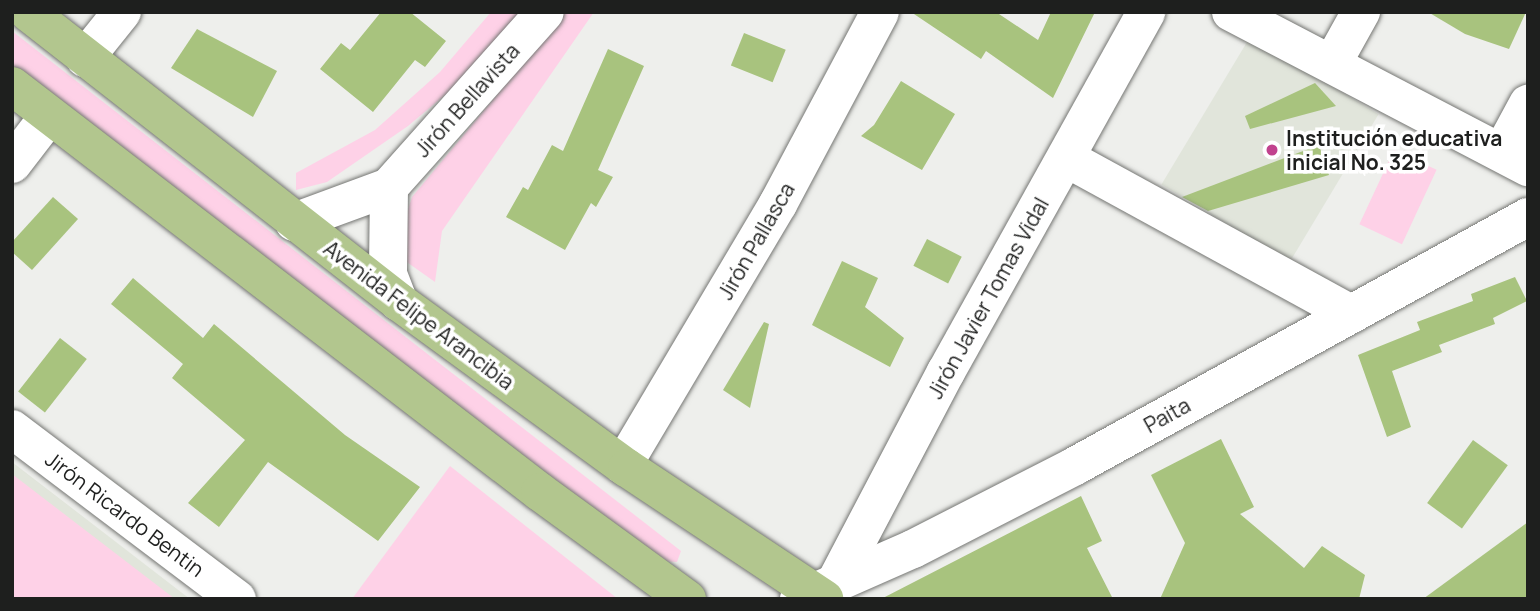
<!DOCTYPE html>
<html>
<head>
<meta charset="utf-8">
<style>
	body { margin:0 }
	#map { position:relative; width:1540px; height:611px; overflow:hidden; background:#eeefec; font-family:Manrope,sans-serif }
	div>[style] { position:absolute }
	[style*='--x'] { left:calc(var(--x)*1px); top:calc(var(--y)*1px); width:calc(var(--w)*1px); rotate:calc(var(--a)*1deg) }
	.built>* { inset:0; background:#e1e5db; transform-origin:0 0 }
	.green>* { inset:0; background:#fed1e7; transform-origin:0 0 }
	.building>* { inset:0; background:#a8c37e; transform-origin:0 0 }
	.roads { filter:drop-shadow(0 0 2px #757673) drop-shadow(0 0 2px #757673) }
	.minor>* { height:38px; margin:-19px; padding:0 19px; transform-origin:19px; border-radius:19px; background:#fff }
	.major>* { height:38px; margin:-19px; padding:0 19px; transform-origin:19px; border-radius:19px; background:#b2c68e }
	.dots>* { width:19px; height:19px; translate:-50% -50%; box-sizing:border-box; border:4px solid #fff; border-radius:50% }
	span { translate:-50% -50%; white-space:nowrap; text-align:center; line-height:1.15; -webkit-text-stroke:7px #fff; paint-order:stroke }
	.street-label { font-size:21px; color:#1e1f1e }
	.poi-label { font-size:21px; color:#1e1f1e; font-weight:700 }
	.left { translate:0 -50%; text-align:left }
	.frame { position:absolute; inset:0; border:14px solid #1e1f1e; pointer-events:none }
</style>
</head>
<body>
<div id="map">
	<div class="built">
		<i style="left:1250px;top:37px;width:150px;height:172px;rotate:31deg"></i>
		<i style="clip-path:polygon(12px 462px,190px 599px,12px 599px)"></i>
	</div>
	<div class="green">
		<i style="clip-path:polygon(491px 12px,527px 12px,469px 75px,408px 126px,327px 182px,296px 190px,296px 173px,375px 130px,440px 72px)"></i>
		<i style="clip-path:polygon(566px 12px,594px 12px,442px 231px,435px 282px,394px 253px,412px 197px)"></i>
		<i style="clip-path:polygon(12px 31px,681px 551px,677px 562px,662px 561px,12px 65px)"></i>
		<i style="left:1394px;top:150px;width:47px;height:82px;rotate:25deg"></i>
		<i style="clip-path:polygon(450px 466px,618px 599px,352px 599px)"></i>
		<i style="clip-path:polygon(12px 474px,175px 599px,12px 599px)"></i>
	</div>
	<div class="building">
		<i style="clip-path:polygon(381px 12px,410px 12px,446px 41px,425px 67px,415px 60px,373px 112px,320px 69px,341px 43px,350px 50px)"></i>
		<i style="clip-path:polygon(911px 12px,996px 12px,1038px 40px,1051px 12px,1095px 12px,1053px 98px,986px 51px,981px 59px)"></i>
		<i style="clip-path:polygon(1428px 12px,1526px 12px,1509px 49px,1465px 34px)"></i>
		<i style="clip-path:polygon(197px 29px,277px 71px,253px 117px,171px 68px)"></i>
		<i style="left:744px;top:33px;width:45px;height:35px;rotate:22deg"></i>
		<i style="clip-path:polygon(608px 49px,644px 66px,598px 170px,613px 177px,596px 207px,591px 203px,565px 250px,506px 217px,523px 187px,528px 190px,552px 145px,563px 151px)"></i>
		<i style="clip-path:polygon(901px 81px,955px 114px,922px 170px,861px 136px,874px 125px)"></i>
		<i style="clip-path:polygon(1315px 83px,1336px 106px,1250px 129px,1245px 116px)"></i>
		<i style="clip-path:polygon(1319px 145px,1329px 175px,1208px 211px,1182px 197px)"></i>
		<i style="clip-path:polygon(53px 197px,78px 219px,32px 270px,12px 252px,12px 242px)"></i>
		<i style="left:927px;top:239px;width:39px;height:30px;rotate:27deg"></i>
		<i style="clip-path:polygon(842px 261px,878px 278px,865px 307px,904px 338px,890px 367px,812px 325px)"></i>
		<i style="clip-path:polygon(1515px 277px,1527px 301px,1493px 318px,1495px 324px,1439px 345px,1442px 352px,1392px 371px,1411px 427px,1387px 437px,1358px 355px,1420px 330px,1417px 322px,1473px 301px,1471px 294px)"></i>
		<i style="clip-path:polygon(133px 278px,203px 338px,214px 324px,345px 435px,420px 487px,378px 541px,268px 462px,219px 527px,188px 503px,245px 440px,172px 378px,183px 364px,111px 304px)"></i>
		<i style="clip-path:polygon(764px 322px,769px 324px,750px 408px,723px 390px)"></i>
		<i style="left:60px;top:338px;width:34px;height:68px;rotate:38deg"></i>
		<i style="clip-path:polygon(1221px 439px,1254px 507px,1240px 514px,1304px 568px,1322px 546px,1365px 575px,1359px 599px,1160px 599px,1185px 543px,1151px 475px)"></i>
		<i style="left:1473px;top:440px;width:43px;height:78px;rotate:36deg"></i>
		<i style="clip-path:polygon(1081px 496px,1102px 541px,1087px 548px,1113px 599px,881px 599px)"></i>
		<i style="clip-path:polygon(1528px 522px,1528px 599px,1423px 599px)"></i>
	</div>
	<div class="roads">
		<div class="minor">
			<i style="--x:1231;--y:12;--w:335;--a:27.6"></i>
			<i style="--x:85;--y:58;--w:59;--a:-51.2"></i>
			<i style="--x:1332;--y:64;--w:60;--a:-60.9"></i>
			<i style="--x:1502;--y:152;--w:55;--a:-61.6"></i>
			<i style="--x:1066;--y:158;--w:325;--a:28.7"></i>
			<i style="--x:12;--y:164;--w:61;--a:-52.4"></i>
			<i style="--x:389;--y:187;--w:87;--a:90.7"></i>
			<i style="--x:388;--y:274;--w:30;--a:69"></i>
			<i style="--x:294;--y:222;--w:101;--a:-20.2"></i>
			<i style="--x:389;--y:187;--w:234;--a:-48.3"></i>
			<i style="--x:12;--y:429;--w:282;--a:37.1"></i>
			<i style="--x:623;--y:465;--w:304;--a:-59.3"></i>
			<i style="--x:778;--y:204;--w:217;--a:-62"></i>
			<i style="--x:834;--y:585;--w:241;--a:-62.3"></i>
			<i style="--x:946;--y:372;--w:412;--a:-60.9"></i>
			<i style="--x:799;--y:599;--w:124;--a:-23.7"></i>
			<i style="--x:913;--y:549;--w:182;--a:-27.1"></i>
			<i style="--x:1075;--y:466;--w:517;--a:-28.8"></i>
		</div>
		<div class="major">
			<i style="--x:28;--y:12;--w:471;--a:38"></i>
			<i style="--x:399;--y:302;--w:282;--a:36.1"></i>
			<i style="--x:627;--y:468;--w:237;--a:33.6"></i>
			<i style="--x:12;--y:86;--w:666;--a:37.56"></i>
			<i style="--x:540;--y:492;--w:182;--a:36.1"></i>
		</div>
	</div>
	<div class="dots">
		<i style="left:1272px;top:150px;background:#c1428e"></i>
	</div>
	<div class="street-label">
		<span style="left:467px;top:100px;rotate:-48deg">Jirón Bellavista</span>
		<span style="left:756px;top:241px;rotate:-60deg">Jirón Pallasca</span>
		<span style="left:988px;top:298px;rotate:-61deg">Jirón Javier Tomas Vidal</span>
		<span style="left:419px;top:315px;rotate:37deg">Avenida Felipe Arancibia</span>
		<span style="left:1167px;top:415px;rotate:-29deg">Paita</span>
		<span style="left:125px;top:514px;rotate:37deg">Jirón Ricardo Bentin</span>
	</div>
	<div class="poi-label">
		<span class="left" style="left:1286px;top:150px">Institución educativa<br>inicial No. 325</span>
	</div>
	<div class="frame"></div>
</div>
</body>
</html>
